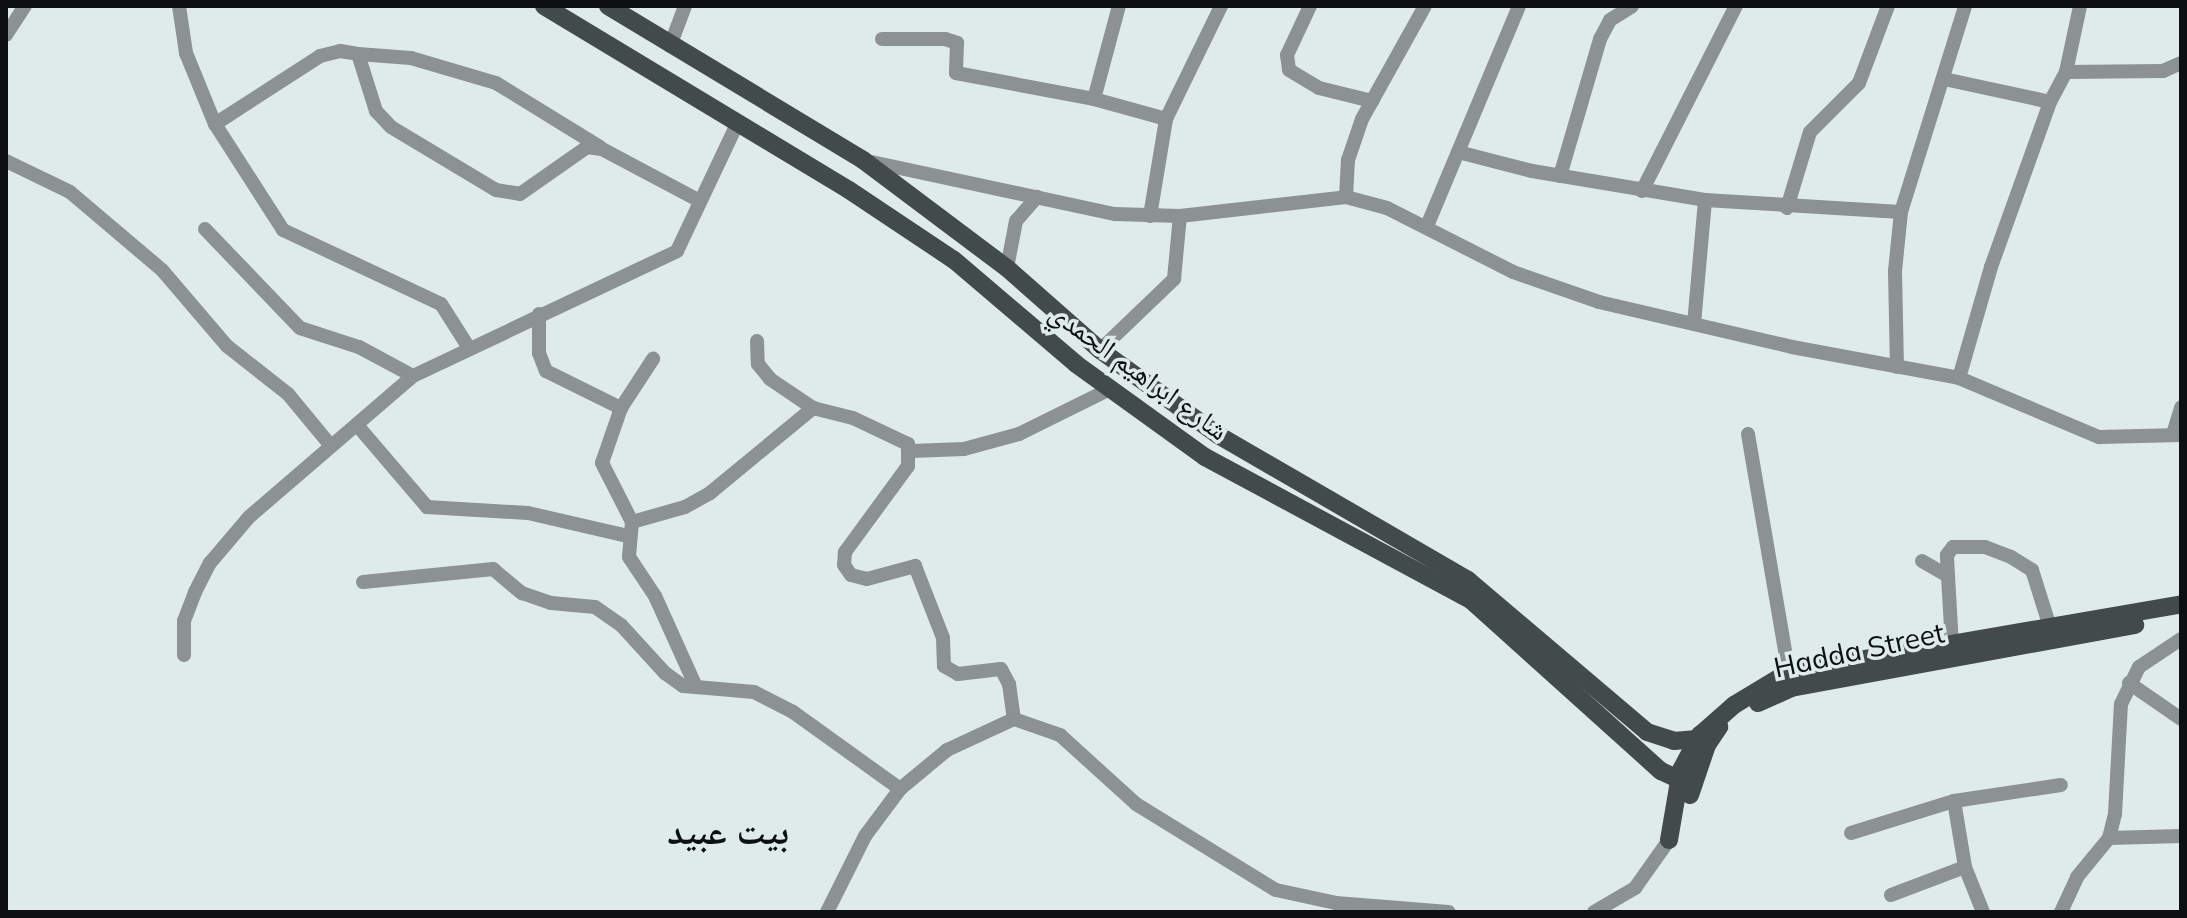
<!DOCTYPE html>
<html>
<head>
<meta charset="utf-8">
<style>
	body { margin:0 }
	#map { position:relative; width:2187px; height:918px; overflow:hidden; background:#dfebeb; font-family:Mulish,"Noto Naskh Arabic",sans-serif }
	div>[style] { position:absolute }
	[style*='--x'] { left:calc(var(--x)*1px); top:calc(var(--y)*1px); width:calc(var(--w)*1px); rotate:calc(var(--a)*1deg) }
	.minor>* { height:14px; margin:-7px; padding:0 7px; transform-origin:7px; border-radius:7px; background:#8c9191 }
	.major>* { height:18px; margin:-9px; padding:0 9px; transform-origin:9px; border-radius:9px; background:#424b4a }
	span { translate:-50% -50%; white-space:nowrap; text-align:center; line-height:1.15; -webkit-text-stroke:7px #dfebeb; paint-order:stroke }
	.street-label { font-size:28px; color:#0c1010 }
	.district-label { font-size:36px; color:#0c1010; font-weight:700 }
	.frame { position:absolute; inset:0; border:8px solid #0c1010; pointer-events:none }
</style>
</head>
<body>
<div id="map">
	<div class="minor">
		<i style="--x:179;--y:6;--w:48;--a:81.5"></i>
		<i style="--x:186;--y:53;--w:77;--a:67.8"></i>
		<i style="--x:215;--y:124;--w:126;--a:57.3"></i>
		<i style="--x:283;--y:230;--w:174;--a:25.1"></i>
		<i style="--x:441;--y:304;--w:49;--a:57.6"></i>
		<i style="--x:1310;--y:6;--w:54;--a:115.1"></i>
		<i style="--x:1287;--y:55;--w:15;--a:82"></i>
		<i style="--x:1289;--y:70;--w:35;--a:31"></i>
		<i style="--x:1319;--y:88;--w:55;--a:13.8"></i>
		<i style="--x:6;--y:35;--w:35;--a:-57"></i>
		<i style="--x:882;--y:39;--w:63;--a:0"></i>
		<i style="--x:945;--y:39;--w:13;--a:18"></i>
		<i style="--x:957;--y:43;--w:30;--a:92"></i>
		<i style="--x:956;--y:73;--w:140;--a:10.7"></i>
		<i style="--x:1094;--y:99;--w:75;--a:15.5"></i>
		<i style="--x:670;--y:46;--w:43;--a:-69.4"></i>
		<i style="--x:358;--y:54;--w:53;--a:4.3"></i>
		<i style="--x:411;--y:58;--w:89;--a:16.4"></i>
		<i style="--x:496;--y:83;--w:122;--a:31.6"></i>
		<i style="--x:2066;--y:72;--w:97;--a:-0.6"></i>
		<i style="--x:2163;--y:71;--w:20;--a:-24"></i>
		<i style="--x:1944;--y:79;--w:108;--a:12.2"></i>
		<i style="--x:1094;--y:99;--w:96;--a:-75"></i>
		<i style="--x:215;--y:124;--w:125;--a:-32.9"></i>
		<i style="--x:320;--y:56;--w:21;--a:-14"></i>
		<i style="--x:340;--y:51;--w:18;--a:9"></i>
		<i style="--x:358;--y:54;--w:60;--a:72.5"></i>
		<i style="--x:376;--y:111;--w:22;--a:47"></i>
		<i style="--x:391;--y:127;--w:122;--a:31"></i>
		<i style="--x:496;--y:190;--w:24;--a:9"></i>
		<i style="--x:520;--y:194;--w:82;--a:-35"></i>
		<i style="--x:587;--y:147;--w:15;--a:8"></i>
		<i style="--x:602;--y:149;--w:109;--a:28"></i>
		<i style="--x:1458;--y:152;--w:76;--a:14.4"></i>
		<i style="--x:1532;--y:171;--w:175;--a:9.5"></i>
		<i style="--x:1705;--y:200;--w:196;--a:3.5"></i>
		<i style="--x:6;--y:161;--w:71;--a:25.8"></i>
		<i style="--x:70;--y:192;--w:121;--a:40.3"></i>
		<i style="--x:162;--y:270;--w:100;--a:49.5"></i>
		<i style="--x:227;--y:346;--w:78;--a:38.2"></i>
		<i style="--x:288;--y:394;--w:67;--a:50.4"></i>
		<i style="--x:867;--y:161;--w:254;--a:12.1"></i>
		<i style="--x:1115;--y:214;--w:65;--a:1.8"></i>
		<i style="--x:1180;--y:216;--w:167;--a:-6.5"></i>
		<i style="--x:1346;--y:197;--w:42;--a:15"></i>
		<i style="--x:1387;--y:208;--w:141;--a:26.9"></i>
		<i style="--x:1513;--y:272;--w:91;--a:19.2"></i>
		<i style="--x:1599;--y:302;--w:198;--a:13.1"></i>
		<i style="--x:1792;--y:347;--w:170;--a:10.5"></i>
		<i style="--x:1959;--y:378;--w:152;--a:22.9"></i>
		<i style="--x:2099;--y:437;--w:82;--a:-1.4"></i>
		<i style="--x:1560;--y:176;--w:143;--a:-73.7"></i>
		<i style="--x:1600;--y:39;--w:21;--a:-62"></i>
		<i style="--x:1610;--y:20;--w:26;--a:-32"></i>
		<i style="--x:1642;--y:191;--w:208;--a:-63.1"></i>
		<i style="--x:1346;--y:197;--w:37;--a:-87"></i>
		<i style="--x:1348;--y:160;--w:43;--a:-71.1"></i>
		<i style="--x:1362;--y:119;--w:129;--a:-60.9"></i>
		<i style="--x:1787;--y:208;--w:79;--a:-73.2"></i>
		<i style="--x:1810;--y:132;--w:69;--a:-45"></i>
		<i style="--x:1859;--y:83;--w:82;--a:-69.4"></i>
		<i style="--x:1150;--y:216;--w:98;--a:-80.6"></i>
		<i style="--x:1166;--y:119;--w:126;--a:-64"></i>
		<i style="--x:1427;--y:226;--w:238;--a:-67.3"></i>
		<i style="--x:205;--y:229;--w:137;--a:46.2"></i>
		<i style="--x:300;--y:328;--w:62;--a:17.9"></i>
		<i style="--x:359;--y:347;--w:61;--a:28.2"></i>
		<i style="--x:1007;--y:268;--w:48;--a:-79.2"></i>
		<i style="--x:1016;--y:221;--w:32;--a:-49"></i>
		<i style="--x:539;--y:314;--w:39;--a:90"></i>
		<i style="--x:539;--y:353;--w:19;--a:69"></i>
		<i style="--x:546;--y:371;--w:84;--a:26.3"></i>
		<i style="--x:621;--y:408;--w:58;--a:109.1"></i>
		<i style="--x:602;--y:463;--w:66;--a:63"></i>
		<i style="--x:632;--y:522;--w:35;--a:95"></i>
		<i style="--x:629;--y:557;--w:47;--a:56.3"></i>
		<i style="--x:655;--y:596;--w:100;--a:65.7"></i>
		<i style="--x:696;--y:687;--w:58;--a:4.9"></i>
		<i style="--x:754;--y:692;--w:44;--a:27.1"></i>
		<i style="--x:793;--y:712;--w:132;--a:35.7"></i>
		<i style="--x:1694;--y:324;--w:124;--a:-84.9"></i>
		<i style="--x:757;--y:341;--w:23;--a:88"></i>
		<i style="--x:758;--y:364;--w:19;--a:51"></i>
		<i style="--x:770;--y:379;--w:52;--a:34"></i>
		<i style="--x:813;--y:408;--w:41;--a:14"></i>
		<i style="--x:853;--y:418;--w:61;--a:25.3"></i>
		<i style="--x:908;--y:444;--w:22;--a:90"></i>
		<i style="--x:908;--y:466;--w:107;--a:126.2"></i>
		<i style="--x:845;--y:552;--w:13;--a:94"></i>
		<i style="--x:844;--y:565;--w:12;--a:55"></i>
		<i style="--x:851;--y:575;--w:16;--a:14"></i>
		<i style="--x:867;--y:579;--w:50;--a:-15.2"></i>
		<i style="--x:915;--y:566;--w:77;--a:68.7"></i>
		<i style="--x:943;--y:638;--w:28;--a:88"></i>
		<i style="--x:944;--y:666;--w:16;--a:30"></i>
		<i style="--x:958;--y:674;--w:43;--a:-6.6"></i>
		<i style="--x:1001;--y:669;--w:17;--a:62"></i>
		<i style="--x:1009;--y:684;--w:35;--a:82"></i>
		<i style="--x:1100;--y:350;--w:103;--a:-43.8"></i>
		<i style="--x:1174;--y:279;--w:63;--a:-84.6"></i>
		<i style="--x:1897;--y:367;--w:96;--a:-91.2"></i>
		<i style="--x:1895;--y:271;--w:59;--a:-84.2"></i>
		<i style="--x:1901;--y:212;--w:216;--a:-72.7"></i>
		<i style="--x:1959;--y:378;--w:116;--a:-73.9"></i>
		<i style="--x:1991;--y:267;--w:175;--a:-70.3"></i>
		<i style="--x:2050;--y:102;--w:34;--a:-62"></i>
		<i style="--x:2066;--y:72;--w:67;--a:-78"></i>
		<i style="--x:621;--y:408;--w:59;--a:-56.9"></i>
		<i style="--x:357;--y:425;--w:108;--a:49.5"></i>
		<i style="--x:427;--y:507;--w:101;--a:3.4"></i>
		<i style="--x:528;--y:513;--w:103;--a:13"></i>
		<i style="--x:1748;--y:434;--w:250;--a:80.3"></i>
		<i style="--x:2173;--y:434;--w:28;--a:-73"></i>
		<i style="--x:911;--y:451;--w:53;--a:-2.2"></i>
		<i style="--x:964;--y:449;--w:57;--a:-15.3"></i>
		<i style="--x:1019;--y:434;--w:102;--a:-26.3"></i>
		<i style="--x:632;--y:522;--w:55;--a:-15.8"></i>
		<i style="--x:685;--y:507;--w:29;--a:-29"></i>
		<i style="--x:710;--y:493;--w:134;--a:-39.5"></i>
		<i style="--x:1922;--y:561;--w:30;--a:30"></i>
		<i style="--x:1948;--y:576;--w:70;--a:86.7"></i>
		<i style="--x:1948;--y:576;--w:21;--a:-93"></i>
		<i style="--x:1947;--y:555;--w:10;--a:-53"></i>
		<i style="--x:1953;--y:547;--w:32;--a:0"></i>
		<i style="--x:1985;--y:547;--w:28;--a:21"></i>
		<i style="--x:2011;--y:557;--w:25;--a:32"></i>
		<i style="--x:2032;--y:570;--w:60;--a:72.5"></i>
		<i style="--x:363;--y:582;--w:131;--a:-5.7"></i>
		<i style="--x:493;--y:569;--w:38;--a:40"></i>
		<i style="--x:522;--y:593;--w:31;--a:19"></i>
		<i style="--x:551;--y:603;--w:44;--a:5.2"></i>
		<i style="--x:595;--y:607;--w:32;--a:35"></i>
		<i style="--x:621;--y:625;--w:65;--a:47.5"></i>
		<i style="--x:665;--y:673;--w:22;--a:36"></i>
		<i style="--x:683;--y:686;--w:13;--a:4"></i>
		<i style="--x:184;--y:655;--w:34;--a:-90"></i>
		<i style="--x:184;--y:621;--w:31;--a:-69"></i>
		<i style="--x:195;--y:592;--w:33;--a:-63"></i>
		<i style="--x:210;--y:563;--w:60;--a:-49.7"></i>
		<i style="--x:249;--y:517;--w:216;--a:-40.7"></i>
		<i style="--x:413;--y:376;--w:292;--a:-25.3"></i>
		<i style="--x:677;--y:251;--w:143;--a:-64.7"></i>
		<i style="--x:2129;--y:683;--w:63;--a:34.7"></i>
		<i style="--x:1954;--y:801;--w:67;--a:80.5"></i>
		<i style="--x:1851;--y:833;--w:108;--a:-17.3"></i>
		<i style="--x:1954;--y:801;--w:108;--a:-8.5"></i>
		<i style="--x:2109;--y:838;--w:25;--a:-76"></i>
		<i style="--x:2115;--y:814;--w:110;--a:-86.9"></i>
		<i style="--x:2121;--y:704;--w:41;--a:-64.1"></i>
		<i style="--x:2139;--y:667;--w:50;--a:-33.7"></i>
		<i style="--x:1891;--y:895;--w:79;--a:-20.7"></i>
		<i style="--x:1965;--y:867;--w:48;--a:68.2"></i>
		<i style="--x:827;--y:912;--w:85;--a:-63.4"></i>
		<i style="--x:865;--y:836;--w:59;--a:-53.3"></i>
		<i style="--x:900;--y:789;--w:61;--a:-39.7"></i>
		<i style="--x:947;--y:750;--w:74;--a:-24.8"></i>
		<i style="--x:1014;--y:719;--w:49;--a:19.2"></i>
		<i style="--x:1060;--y:735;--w:103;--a:42.2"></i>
		<i style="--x:1136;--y:804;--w:164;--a:31.6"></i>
		<i style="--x:1276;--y:890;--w:61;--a:12.2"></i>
		<i style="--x:1336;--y:903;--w:113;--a:4.6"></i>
		<i style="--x:1594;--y:912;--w:48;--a:-30.3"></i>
		<i style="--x:1635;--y:888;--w:59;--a:-54.7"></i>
		<i style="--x:2061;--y:912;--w:38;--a:-65"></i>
		<i style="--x:2077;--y:877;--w:50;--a:-50.6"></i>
		<i style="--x:2109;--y:838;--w:72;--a:-1.6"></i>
	</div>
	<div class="major">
		<i style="--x:544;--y:6;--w:356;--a:31.1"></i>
		<i style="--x:849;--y:190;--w:126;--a:33.7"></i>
		<i style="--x:954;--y:260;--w:160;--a:40.4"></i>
		<i style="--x:1076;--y:364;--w:159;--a:35.8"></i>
		<i style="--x:1205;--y:457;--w:303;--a:28.3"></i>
		<i style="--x:1472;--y:601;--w:254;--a:42"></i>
		<i style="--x:1661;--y:771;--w:35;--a:25"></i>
		<i style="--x:608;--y:6;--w:298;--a:31.1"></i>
		<i style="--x:863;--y:160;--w:180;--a:36.9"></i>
		<i style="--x:1007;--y:268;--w:124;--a:41.4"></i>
		<i style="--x:1100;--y:350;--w:145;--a:35.8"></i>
		<i style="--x:1218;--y:435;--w:289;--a:30.1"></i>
		<i style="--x:1468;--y:580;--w:235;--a:40.3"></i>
		<i style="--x:1647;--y:732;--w:28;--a:18"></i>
		<i style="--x:1674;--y:741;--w:23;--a:-5"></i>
		<i style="--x:1758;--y:703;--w:36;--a:-24"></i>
		<i style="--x:1791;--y:688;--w:350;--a:-10.4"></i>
		<i style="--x:1690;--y:795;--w:53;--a:-71.2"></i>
		<i style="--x:1707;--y:745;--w:22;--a:-56"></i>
		<i style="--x:1669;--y:840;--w:71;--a:-80.3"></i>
		<i style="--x:1681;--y:770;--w:40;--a:-62"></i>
		<i style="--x:1700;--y:735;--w:45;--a:-41.4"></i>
		<i style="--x:1734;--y:705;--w:64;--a:-31"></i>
		<i style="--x:1789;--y:672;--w:398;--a:-9.8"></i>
	</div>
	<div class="street-label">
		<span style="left:1139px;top:371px;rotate:36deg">شارع ابراهيم الحمدي</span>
		<span style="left:1859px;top:650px;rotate:-12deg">Hadda Street</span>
	</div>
	<div class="district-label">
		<span style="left:728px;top:831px">بيت عبيد</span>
	</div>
	<div class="frame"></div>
</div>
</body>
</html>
